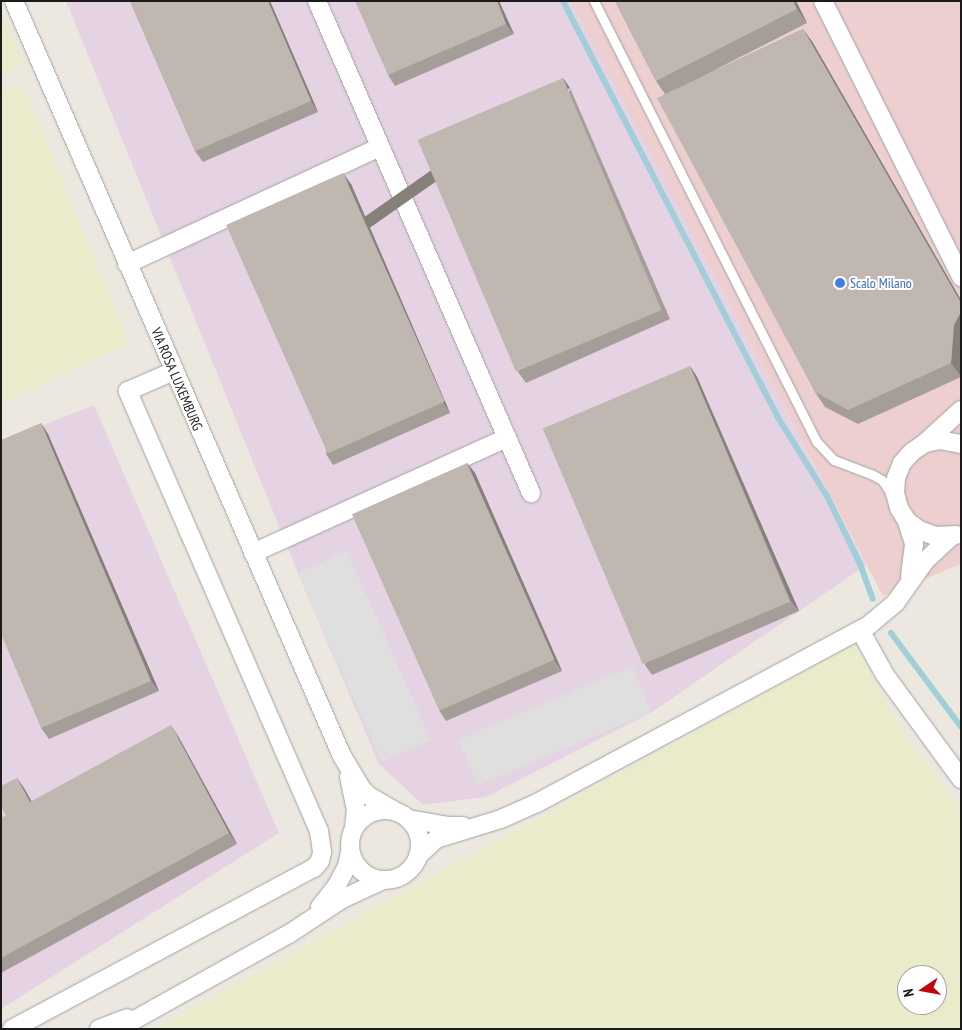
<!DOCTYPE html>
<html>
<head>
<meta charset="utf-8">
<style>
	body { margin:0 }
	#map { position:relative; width:962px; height:1030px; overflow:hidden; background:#ece8e0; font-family:"PT Sans Narrow",sans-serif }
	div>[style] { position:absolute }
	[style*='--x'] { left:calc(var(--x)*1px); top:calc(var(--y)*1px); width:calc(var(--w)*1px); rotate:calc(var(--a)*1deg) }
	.commercial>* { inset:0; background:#edcfcf }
	.industrial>* { inset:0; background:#e5d2e2 }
	.farmland>* { inset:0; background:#eaebcb }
	.parking>* { inset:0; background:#dfdfdf; transform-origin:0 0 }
	.stream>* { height:6px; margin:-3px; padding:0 3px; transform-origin:3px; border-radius:3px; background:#a1cfd9 }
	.roads { filter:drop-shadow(0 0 1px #a2a2a2) drop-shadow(0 0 1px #a2a2a2) }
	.service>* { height:9px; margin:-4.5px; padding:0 4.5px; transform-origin:4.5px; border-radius:4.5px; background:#fff }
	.minor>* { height:18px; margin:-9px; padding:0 9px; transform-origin:9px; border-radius:9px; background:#fff }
	.minor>.ring { margin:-9px; padding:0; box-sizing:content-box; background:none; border:18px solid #fff; border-radius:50% }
	.wall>* { inset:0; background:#a59d97 }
	.shaded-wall>* { inset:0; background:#86807b; transform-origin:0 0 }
	.building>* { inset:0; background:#c0b7b0; transform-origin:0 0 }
	.dots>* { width:14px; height:14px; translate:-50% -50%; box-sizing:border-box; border:2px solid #fff; border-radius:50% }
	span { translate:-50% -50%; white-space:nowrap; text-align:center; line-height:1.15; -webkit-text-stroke:4px #fff; paint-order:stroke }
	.shop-label { font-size:14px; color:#366cbe }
	.left { translate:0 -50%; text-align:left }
	.street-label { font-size:14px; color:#1b1b1b }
	.frame { position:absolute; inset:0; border:2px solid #1b1b1b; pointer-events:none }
	.north { position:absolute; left:897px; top:965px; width:50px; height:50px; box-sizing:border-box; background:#fff; border:1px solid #a4a4a4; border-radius:50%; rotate:258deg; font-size:14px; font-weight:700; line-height:20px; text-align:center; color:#1b1b1b }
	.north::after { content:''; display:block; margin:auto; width:18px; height:22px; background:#bf060e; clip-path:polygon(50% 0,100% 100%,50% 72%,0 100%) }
</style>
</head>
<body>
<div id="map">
	<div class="commercial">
		<i style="clip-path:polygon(570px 1px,961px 1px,961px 564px,883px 596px)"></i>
	</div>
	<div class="industrial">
		<i style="clip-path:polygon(66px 1px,571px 1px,866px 565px,652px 712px,486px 797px,423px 805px,379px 764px,298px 573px)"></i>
		<i style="clip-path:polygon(94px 405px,279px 833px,1px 1009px,1px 442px)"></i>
	</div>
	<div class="farmland">
		<i style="clip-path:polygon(1px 13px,24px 64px,1px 74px)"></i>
		<i style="clip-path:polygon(23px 84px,129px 343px,1px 404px,1px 93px)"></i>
		<i style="clip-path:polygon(evenodd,854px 644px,902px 731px,961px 809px,961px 1029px,155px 1029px,854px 644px,907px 975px,937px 975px,937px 1005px,907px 1005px,907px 975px)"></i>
	</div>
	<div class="parking">
		<i style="left:347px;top:551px;width:207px;height:54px;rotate:66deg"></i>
		<i style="left:632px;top:666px;width:50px;height:189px;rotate:67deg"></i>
	</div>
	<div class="stream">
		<i style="--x:563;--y:1;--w:467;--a:62.7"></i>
		<i style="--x:777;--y:416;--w:94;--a:58"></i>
		<i style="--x:827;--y:496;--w:76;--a:64.1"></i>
		<i style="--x:860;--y:564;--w:37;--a:70"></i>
		<i style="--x:891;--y:633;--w:117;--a:53.3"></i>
	</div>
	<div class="roads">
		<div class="service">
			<i style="--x:594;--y:1;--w:494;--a:63.2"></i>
			<i style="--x:817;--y:442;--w:25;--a:47"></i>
			<i style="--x:834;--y:460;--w:42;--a:21"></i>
			<i style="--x:873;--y:475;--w:10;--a:29"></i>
			<i style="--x:882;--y:480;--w:18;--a:56"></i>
		</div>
		<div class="minor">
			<i style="--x:14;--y:1;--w:823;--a:66.52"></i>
			<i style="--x:342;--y:756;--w:39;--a:59"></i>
			<i style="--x:362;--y:789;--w:10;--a:45"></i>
			<i style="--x:369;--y:796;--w:28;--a:30"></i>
			<i style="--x:317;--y:1;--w:537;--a:66.49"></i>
			<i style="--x:823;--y:1;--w:309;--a:63.4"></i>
			<i style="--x:127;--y:264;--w:279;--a:-24.8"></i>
			<i style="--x:925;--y:443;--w:49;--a:-42.5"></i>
			<i style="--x:907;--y:521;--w:24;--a:73"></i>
			<i style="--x:914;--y:544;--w:33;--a:97"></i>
			<i style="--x:956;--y:535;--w:21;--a:177"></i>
			<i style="--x:935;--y:536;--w:17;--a:-159"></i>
			<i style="--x:919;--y:530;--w:15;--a:-143"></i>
			<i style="--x:907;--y:521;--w:15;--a:-122"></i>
			<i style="--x:899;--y:508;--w:16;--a:-105"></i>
			<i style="--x:895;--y:493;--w:15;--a:-86"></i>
			<i style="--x:896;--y:478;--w:16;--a:-68"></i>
			<i style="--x:902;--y:463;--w:15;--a:-48"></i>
			<i style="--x:912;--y:452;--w:16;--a:-35"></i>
			<i style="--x:925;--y:443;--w:15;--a:-11"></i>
			<i style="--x:940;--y:440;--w:21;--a:11"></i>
			<i style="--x:253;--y:553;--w:279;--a:-24.4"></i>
			<i style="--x:860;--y:630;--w:51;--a:60.9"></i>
			<i style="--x:885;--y:675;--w:129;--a:53.8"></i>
			<i style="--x:349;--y:777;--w:33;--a:78"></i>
			<i style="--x:356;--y:809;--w:20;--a:96"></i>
			<i class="ring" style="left:350px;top:810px;width:52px;height:52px"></i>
			<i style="--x:408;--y:819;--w:40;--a:10"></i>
			<i style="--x:447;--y:826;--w:16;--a:0"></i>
			<i style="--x:418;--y:856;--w:25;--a:-43"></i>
			<i style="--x:436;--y:839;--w:68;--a:-17.1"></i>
			<i style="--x:501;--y:819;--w:39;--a:-24"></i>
			<i style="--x:537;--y:803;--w:377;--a:-28.2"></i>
			<i style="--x:869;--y:625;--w:35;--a:-40"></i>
			<i style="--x:896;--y:602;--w:50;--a:-54.7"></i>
			<i style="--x:925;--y:561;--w:37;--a:-43"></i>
			<i style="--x:320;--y:907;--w:28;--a:-52"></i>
			<i style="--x:337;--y:885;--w:21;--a:-62"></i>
			<i style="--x:347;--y:866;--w:14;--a:-78"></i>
			<i style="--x:12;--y:1029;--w:342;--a:-28.1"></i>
			<i style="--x:314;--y:868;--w:9;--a:-49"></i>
			<i style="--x:320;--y:861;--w:9;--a:-77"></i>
			<i style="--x:322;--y:852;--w:21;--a:-98"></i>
			<i style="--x:319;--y:831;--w:480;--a:-113.5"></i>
			<i style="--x:128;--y:391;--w:50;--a:-23.5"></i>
			<i style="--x:99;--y:1029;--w:30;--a:-21"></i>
			<i style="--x:118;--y:1029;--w:196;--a:-29.1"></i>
			<i style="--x:289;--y:934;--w:64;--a:-33.4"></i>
			<i style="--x:342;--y:899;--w:45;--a:-24.9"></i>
		</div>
	</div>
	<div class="wall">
		<i style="clip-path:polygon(130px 1px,270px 1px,318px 112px,203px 162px,195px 151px)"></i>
		<i style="clip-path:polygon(499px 1px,514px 34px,395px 86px,388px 75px)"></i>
		<i style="clip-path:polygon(615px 1px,796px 1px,807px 23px,701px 77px,803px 29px,813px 43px,961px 300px,961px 377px,858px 424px,825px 407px,815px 392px,665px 94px,656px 81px)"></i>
		<i style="clip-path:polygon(570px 88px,670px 319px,526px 383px,518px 372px)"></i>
		<i style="clip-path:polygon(351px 184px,450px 413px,333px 465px,326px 454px)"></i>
		<i style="clip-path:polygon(690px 366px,697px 377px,799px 611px,652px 675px,645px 665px)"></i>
		<i style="clip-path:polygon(41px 423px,48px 434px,159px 691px,49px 739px,41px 728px)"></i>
		<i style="clip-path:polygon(467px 463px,475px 473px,562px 671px,446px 721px,439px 710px)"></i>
		<i style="clip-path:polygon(178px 736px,237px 844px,1px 973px,1px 818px,6px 816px,17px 778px,24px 788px,32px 802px)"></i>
	</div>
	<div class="shaded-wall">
		<i style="clip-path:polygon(268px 1px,270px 1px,318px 112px,311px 101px)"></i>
		<i style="clip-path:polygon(497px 1px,499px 1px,514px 34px,506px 24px)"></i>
		<i style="clip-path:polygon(793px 1px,796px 1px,807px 23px,797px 9px)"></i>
		<i style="clip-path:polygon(803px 29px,813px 43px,961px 300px,961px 303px)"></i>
		<i style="left:563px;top:78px;width:12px;height:252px;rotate:55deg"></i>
		<i style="clip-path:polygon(343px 173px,351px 184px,450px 413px,443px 402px)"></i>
		<i style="clip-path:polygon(961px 312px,961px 376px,951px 363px,954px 325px)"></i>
		<i style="clip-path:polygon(690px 366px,697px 377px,799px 611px,791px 601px)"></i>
		<i style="clip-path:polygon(41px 423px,48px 434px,159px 691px,151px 681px)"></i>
		<i style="clip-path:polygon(467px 463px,475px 473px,562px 671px,554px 660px)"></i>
		<i style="clip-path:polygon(171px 725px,178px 736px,237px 844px,229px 833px)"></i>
		<i style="clip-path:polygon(17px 778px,24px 788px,38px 813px,30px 802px)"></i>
	</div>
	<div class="building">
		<i style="clip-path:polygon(130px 1px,268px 1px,311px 101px,195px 151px)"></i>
		<i style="clip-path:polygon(355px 1px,497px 1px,506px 24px,388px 75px)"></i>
		<i style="clip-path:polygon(615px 1px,793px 1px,797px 9px,656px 81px)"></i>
		<i style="clip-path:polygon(803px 29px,961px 303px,961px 312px,954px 325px,951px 363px,848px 410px,815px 392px,657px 98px)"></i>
		<i style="left:563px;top:78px;width:252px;height:158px;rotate:67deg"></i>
		<i style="left:343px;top:173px;width:250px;height:128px;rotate:66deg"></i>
		<i style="left:690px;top:366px;width:256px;height:160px;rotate:67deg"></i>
		<i style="clip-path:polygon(41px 423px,151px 681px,41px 728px,1px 634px,1px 440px)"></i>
		<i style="left:467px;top:463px;width:215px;height:126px;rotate:66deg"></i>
		<i style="clip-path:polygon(171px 725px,229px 833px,1px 958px,1px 818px,6px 816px,1px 806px,1px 786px,17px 778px,30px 802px)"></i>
	</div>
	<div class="dots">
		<i style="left:840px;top:283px;background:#3f7fe0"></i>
	</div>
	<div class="shop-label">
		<span class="left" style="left:850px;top:283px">Scalo Milano</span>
	</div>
	<div class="street-label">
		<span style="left:177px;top:379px;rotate:67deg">VIA ROSA LUXEMBURG</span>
	</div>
	<div class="frame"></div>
	<div class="north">N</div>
</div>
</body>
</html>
